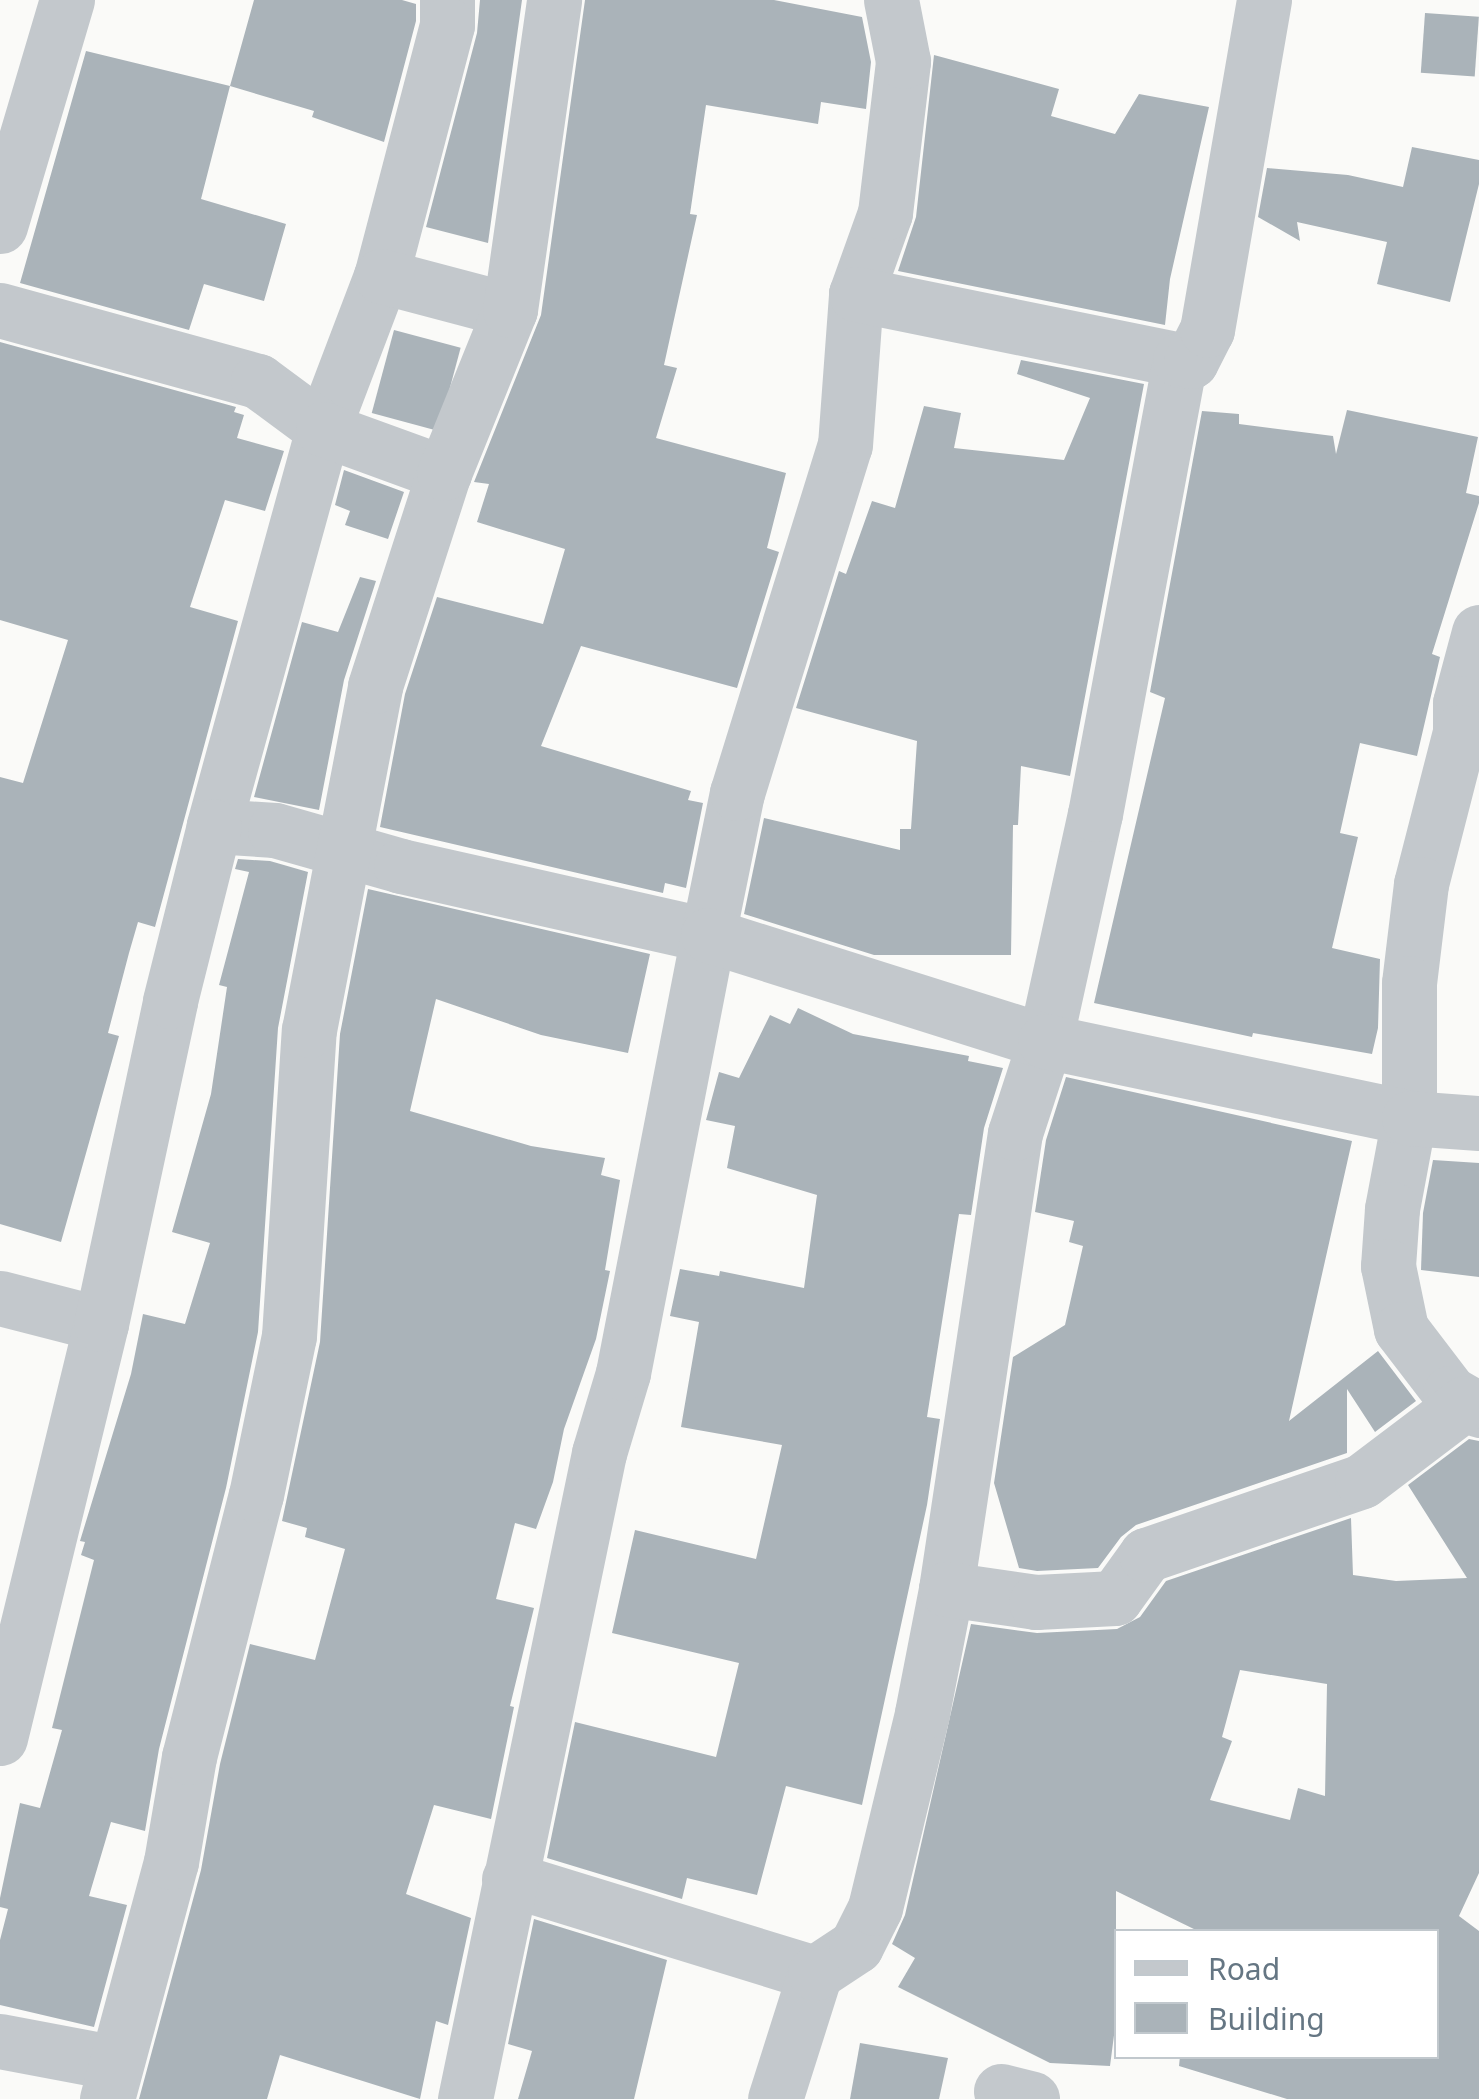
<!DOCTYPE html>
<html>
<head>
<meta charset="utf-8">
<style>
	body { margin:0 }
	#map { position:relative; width:1479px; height:2099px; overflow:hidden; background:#fafaf8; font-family:"Noto Sans",sans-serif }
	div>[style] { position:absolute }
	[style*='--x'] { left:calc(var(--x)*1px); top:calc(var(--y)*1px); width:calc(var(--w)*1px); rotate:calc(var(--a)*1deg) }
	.building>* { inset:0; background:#aab3b9; transform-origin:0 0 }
	.minor>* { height:55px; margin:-27.5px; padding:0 27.5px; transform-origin:27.5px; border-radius:27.5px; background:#c3c8cc }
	span { translate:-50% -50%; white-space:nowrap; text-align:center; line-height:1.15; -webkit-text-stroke:10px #fff; paint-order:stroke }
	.legend { position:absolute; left:1114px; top:1929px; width:325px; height:130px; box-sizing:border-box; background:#fff; border:2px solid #c1c8cd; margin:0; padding:12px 18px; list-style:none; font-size:30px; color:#657683 }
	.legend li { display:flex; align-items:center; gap:20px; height:50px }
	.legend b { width:50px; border:2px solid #c1c8cd }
</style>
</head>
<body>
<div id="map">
	<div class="building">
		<i style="clip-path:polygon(254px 0,402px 0,416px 4px,416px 21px,384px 142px,312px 117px,314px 111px,230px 86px)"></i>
		<i style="clip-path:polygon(480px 0,522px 0,488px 243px,426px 227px,477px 33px)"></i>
		<i style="clip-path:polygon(585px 0,774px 0,862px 17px,871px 62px,866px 109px,821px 102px,818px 124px,706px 105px,690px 214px,697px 215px,664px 365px,677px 368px,656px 438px,786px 473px,767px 548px,779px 552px,737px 688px,581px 646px,541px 746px,691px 791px,688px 800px,703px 803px,686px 888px,665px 883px,663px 893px,380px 827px,405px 694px,437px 597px,543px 624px,565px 549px,477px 522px,489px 484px,474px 482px,541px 315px)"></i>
		<i style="left:1425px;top:13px;width:54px;height:60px;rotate:4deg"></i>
		<i style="clip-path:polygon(86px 51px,230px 86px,201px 199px,286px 224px,264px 301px,204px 284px,189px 330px,20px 283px)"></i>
		<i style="clip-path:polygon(934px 55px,1059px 89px,1051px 116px,1115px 134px,1139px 94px,1209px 107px,1170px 279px,1165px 325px,898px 271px,916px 217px)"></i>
		<i style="clip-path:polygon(1412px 147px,1479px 160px,1479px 184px,1450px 302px,1377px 284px,1387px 242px,1297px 222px,1300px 241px,1258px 217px,1267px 168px,1348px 175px,1403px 187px)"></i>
		<i style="left:394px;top:330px;width:69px;height:86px;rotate:15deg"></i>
		<i style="clip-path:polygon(0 342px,236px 407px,234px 412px,244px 415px,237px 438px,284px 451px,265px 511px,225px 500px,190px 607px,238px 621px,155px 927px,138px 922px,129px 953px,108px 1033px,119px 1036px,61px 1242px,0 1224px,0 777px,23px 783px,68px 640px,0 620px)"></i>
		<i style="clip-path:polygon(1021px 360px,1144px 384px,1070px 776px,1021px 766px,1018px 825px,1013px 825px,1011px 955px,874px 955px,744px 914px,764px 818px,900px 850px,900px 829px,911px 829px,917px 741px,796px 708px,839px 571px,846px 574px,872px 501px,895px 508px,924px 406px,961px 413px,954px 448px,1064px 460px,1090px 398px,1017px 374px)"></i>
		<i style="clip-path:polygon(1347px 410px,1478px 437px,1466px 493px,1479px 496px,1479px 503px,1432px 654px,1440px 657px,1417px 756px,1360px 743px,1340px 833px,1358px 837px,1332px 948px,1380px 959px,1378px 1028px,1372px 1054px,1253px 1033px,1252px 1037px,1094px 1003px,1165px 698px,1150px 692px,1202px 411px,1239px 414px,1239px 424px,1333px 436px,1336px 454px)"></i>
		<i style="clip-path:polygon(344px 470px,404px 492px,388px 539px,345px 525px,350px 511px,335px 505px)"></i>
		<i style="clip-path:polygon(360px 577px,376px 581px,344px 680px,319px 810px,254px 797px,302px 622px,338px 632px)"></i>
		<i style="clip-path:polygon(238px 859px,270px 861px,308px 872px,278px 1028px,258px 1332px,226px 1488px,159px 1749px,145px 1831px,111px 1822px,89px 1896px,127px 1905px,94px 2027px,0 2005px,0 1940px,8px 1909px,0 1907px,0 1898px,20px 1803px,40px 1808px,62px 1730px,52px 1728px,94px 1560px,81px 1555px,85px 1542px,80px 1541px,131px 1374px,143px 1314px,185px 1324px,210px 1243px,172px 1232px,211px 1094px,227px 987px,219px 985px,249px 872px,235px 869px)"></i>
		<i style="clip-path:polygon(368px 889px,650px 954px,628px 1053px,541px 1035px,436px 999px,410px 1111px,531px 1146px,605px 1158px,601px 1175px,620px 1180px,605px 1270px,610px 1271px,596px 1339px,564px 1429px,553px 1482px,536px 1529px,515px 1523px,496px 1599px,534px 1608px,510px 1706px,514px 1707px,491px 1819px,434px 1805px,406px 1894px,471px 1918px,448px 2025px,436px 2021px,420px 2099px,280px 2055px,267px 2099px,139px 2099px,201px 1870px,220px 1764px,250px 1644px,315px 1660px,345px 1549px,305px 1537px,307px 1528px,282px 1521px,320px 1342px,340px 1034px)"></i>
		<i style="clip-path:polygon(798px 1008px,853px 1034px,969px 1056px,968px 1061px,1003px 1068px,984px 1128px,971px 1215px,959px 1214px,927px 1417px,940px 1419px,927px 1505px,862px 1805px,786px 1786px,757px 1895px,687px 1878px,682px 1899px,547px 1858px,575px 1722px,716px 1757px,739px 1663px,612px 1633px,635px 1530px,756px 1559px,782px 1445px,681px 1427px,699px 1322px,670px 1316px,680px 1269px,719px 1276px,720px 1271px,804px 1288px,817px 1195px,727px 1168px,735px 1126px,706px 1120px,719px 1072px,739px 1078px,770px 1015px,790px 1024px)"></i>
		<i style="clip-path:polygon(1066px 1077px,1352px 1141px,1289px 1421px,1378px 1351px,1416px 1401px,1375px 1432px,1347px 1389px,1347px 1453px,1136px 1525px,1121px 1537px,1098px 1568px,1037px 1571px,1019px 1568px,994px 1483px,1013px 1357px,1065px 1325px,1083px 1246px,1069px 1242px,1074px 1221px,1035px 1212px,1046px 1140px)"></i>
		<i style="clip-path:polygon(1433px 1160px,1479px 1163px,1479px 1277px,1421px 1270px,1423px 1213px)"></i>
		<i style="clip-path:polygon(evenodd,1469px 1439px,1479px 1441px,1479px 1873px,1459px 1916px,1479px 1931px,1479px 2099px,1287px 2099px,1179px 2066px,1180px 2056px,1436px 2056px,1436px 1932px,1200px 1932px,1116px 1891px,1116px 2020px,1110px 2066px,1050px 2063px,898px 1987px,915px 1958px,892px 1944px,905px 1915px,971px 1624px,1037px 1633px,1117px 1629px,1140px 1617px,1166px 1581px,1351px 1518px,1353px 1575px,1396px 1581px,1467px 1578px,1408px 1485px,1469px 1439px,1240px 1670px,1327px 1684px,1325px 1796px,1298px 1788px,1290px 1820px,1210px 1800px,1232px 1741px,1222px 1737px,1240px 1670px)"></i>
		<i style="clip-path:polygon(534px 1919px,667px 1960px,634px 2099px,518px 2099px,532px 2051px,508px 2044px)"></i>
		<i style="clip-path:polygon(860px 2043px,948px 2058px,939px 2099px,850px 2099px)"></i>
	</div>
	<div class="minor">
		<i style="--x:447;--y:0;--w:25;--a:90"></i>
		<i style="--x:447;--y:25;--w:260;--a:104.7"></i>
		<i style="--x:381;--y:276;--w:164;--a:110.8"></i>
		<i style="--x:323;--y:429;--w:412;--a:105.4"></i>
		<i style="--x:214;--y:826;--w:61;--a:3.8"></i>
		<i style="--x:275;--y:830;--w:131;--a:15.9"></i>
		<i style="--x:401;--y:866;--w:315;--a:12.7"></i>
		<i style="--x:708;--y:935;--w:145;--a:-78.5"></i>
		<i style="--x:737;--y:793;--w:364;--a:-72.8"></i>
		<i style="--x:845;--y:445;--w:151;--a:-85.8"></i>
		<i style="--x:856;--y:294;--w:86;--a:-70.3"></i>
		<i style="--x:885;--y:213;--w:153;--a:-83.2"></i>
		<i style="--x:903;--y:61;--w:62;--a:-101.1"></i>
		<i style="--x:0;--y:226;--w:236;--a:-73.5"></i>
		<i style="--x:381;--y:276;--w:133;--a:14.8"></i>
		<i style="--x:856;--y:294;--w:331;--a:11.5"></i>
		<i style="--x:0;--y:310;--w:268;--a:15.4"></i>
		<i style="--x:258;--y:381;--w:81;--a:36.4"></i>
		<i style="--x:323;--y:429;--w:129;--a:20"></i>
		<i style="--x:1479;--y:632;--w:73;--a:105"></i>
		<i style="--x:1460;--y:703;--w:29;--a:90"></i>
		<i style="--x:1460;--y:732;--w:157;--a:104.4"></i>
		<i style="--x:1421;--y:884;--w:100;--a:96.9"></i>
		<i style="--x:1409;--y:983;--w:135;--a:90"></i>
		<i style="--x:1409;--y:1118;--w:93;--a:100.6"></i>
		<i style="--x:1392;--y:1209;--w:57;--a:94"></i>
		<i style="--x:1388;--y:1266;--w:64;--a:78.3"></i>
		<i style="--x:1401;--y:1329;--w:81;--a:52.6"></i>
		<i style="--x:1450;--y:1393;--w:34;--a:30"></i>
		<i style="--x:0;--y:1298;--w:104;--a:14.4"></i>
		<i style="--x:946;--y:1589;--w:461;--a:-81.4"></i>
		<i style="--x:1015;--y:1133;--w:97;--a:-71.9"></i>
		<i style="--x:1045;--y:1041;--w:232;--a:-77.6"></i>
		<i style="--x:1095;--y:814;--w:462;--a:-79.4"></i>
		<i style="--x:1180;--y:360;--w:11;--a:5"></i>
		<i style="--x:1191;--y:361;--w:35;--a:-63"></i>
		<i style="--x:1207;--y:330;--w:335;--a:-80.2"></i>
		<i style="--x:0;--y:1738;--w:426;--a:-76.3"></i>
		<i style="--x:101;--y:1324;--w:330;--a:-77.9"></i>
		<i style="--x:170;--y:1001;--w:180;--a:-75.9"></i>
		<i style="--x:509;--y:1879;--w:320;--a:17.1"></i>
		<i style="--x:815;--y:1973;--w:132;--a:107.6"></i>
		<i style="--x:815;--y:1973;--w:49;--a:-33.4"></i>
		<i style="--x:856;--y:1946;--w:42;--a:-63.4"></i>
		<i style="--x:875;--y:1908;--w:201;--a:-76.4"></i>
		<i style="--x:922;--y:1713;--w:126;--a:-79"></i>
		<i style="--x:946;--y:1589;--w:91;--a:8.2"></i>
		<i style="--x:1036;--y:1602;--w:79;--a:-2.9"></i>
		<i style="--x:1115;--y:1598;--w:53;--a:-54.2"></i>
		<i style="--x:1146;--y:1555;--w:228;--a:-18.9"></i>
		<i style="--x:1362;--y:1481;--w:129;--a:-37.1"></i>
		<i style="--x:0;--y:2041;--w:118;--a:10.7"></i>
		<i style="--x:1001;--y:2091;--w:32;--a:14"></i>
		<i style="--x:107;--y:2099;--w:245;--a:-74.9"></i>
		<i style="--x:171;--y:1862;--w:107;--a:-80.3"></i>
		<i style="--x:189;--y:1757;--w:270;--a:-75.7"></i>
		<i style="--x:256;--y:1495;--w:162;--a:-78.3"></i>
		<i style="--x:289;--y:1336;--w:307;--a:-86.3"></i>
		<i style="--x:309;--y:1030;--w:350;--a:-79.1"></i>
		<i style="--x:375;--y:686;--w:224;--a:-72.1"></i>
		<i style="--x:444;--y:473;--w:176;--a:-68"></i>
		<i style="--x:510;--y:310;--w:313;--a:-81.9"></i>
		<i style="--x:465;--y:2099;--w:660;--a:-78.28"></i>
		<i style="--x:599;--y:1453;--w:84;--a:-73.3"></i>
		<i style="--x:623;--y:1373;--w:446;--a:-79"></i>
		<i style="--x:708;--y:935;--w:353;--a:17.5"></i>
		<i style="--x:1045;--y:1041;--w:372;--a:11.9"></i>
		<i style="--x:1409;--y:1118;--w:70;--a:4.1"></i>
	</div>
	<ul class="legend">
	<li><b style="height:12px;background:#c3c8cc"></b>Road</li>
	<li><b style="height:28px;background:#aab3b9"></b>Building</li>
	</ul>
</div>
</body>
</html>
